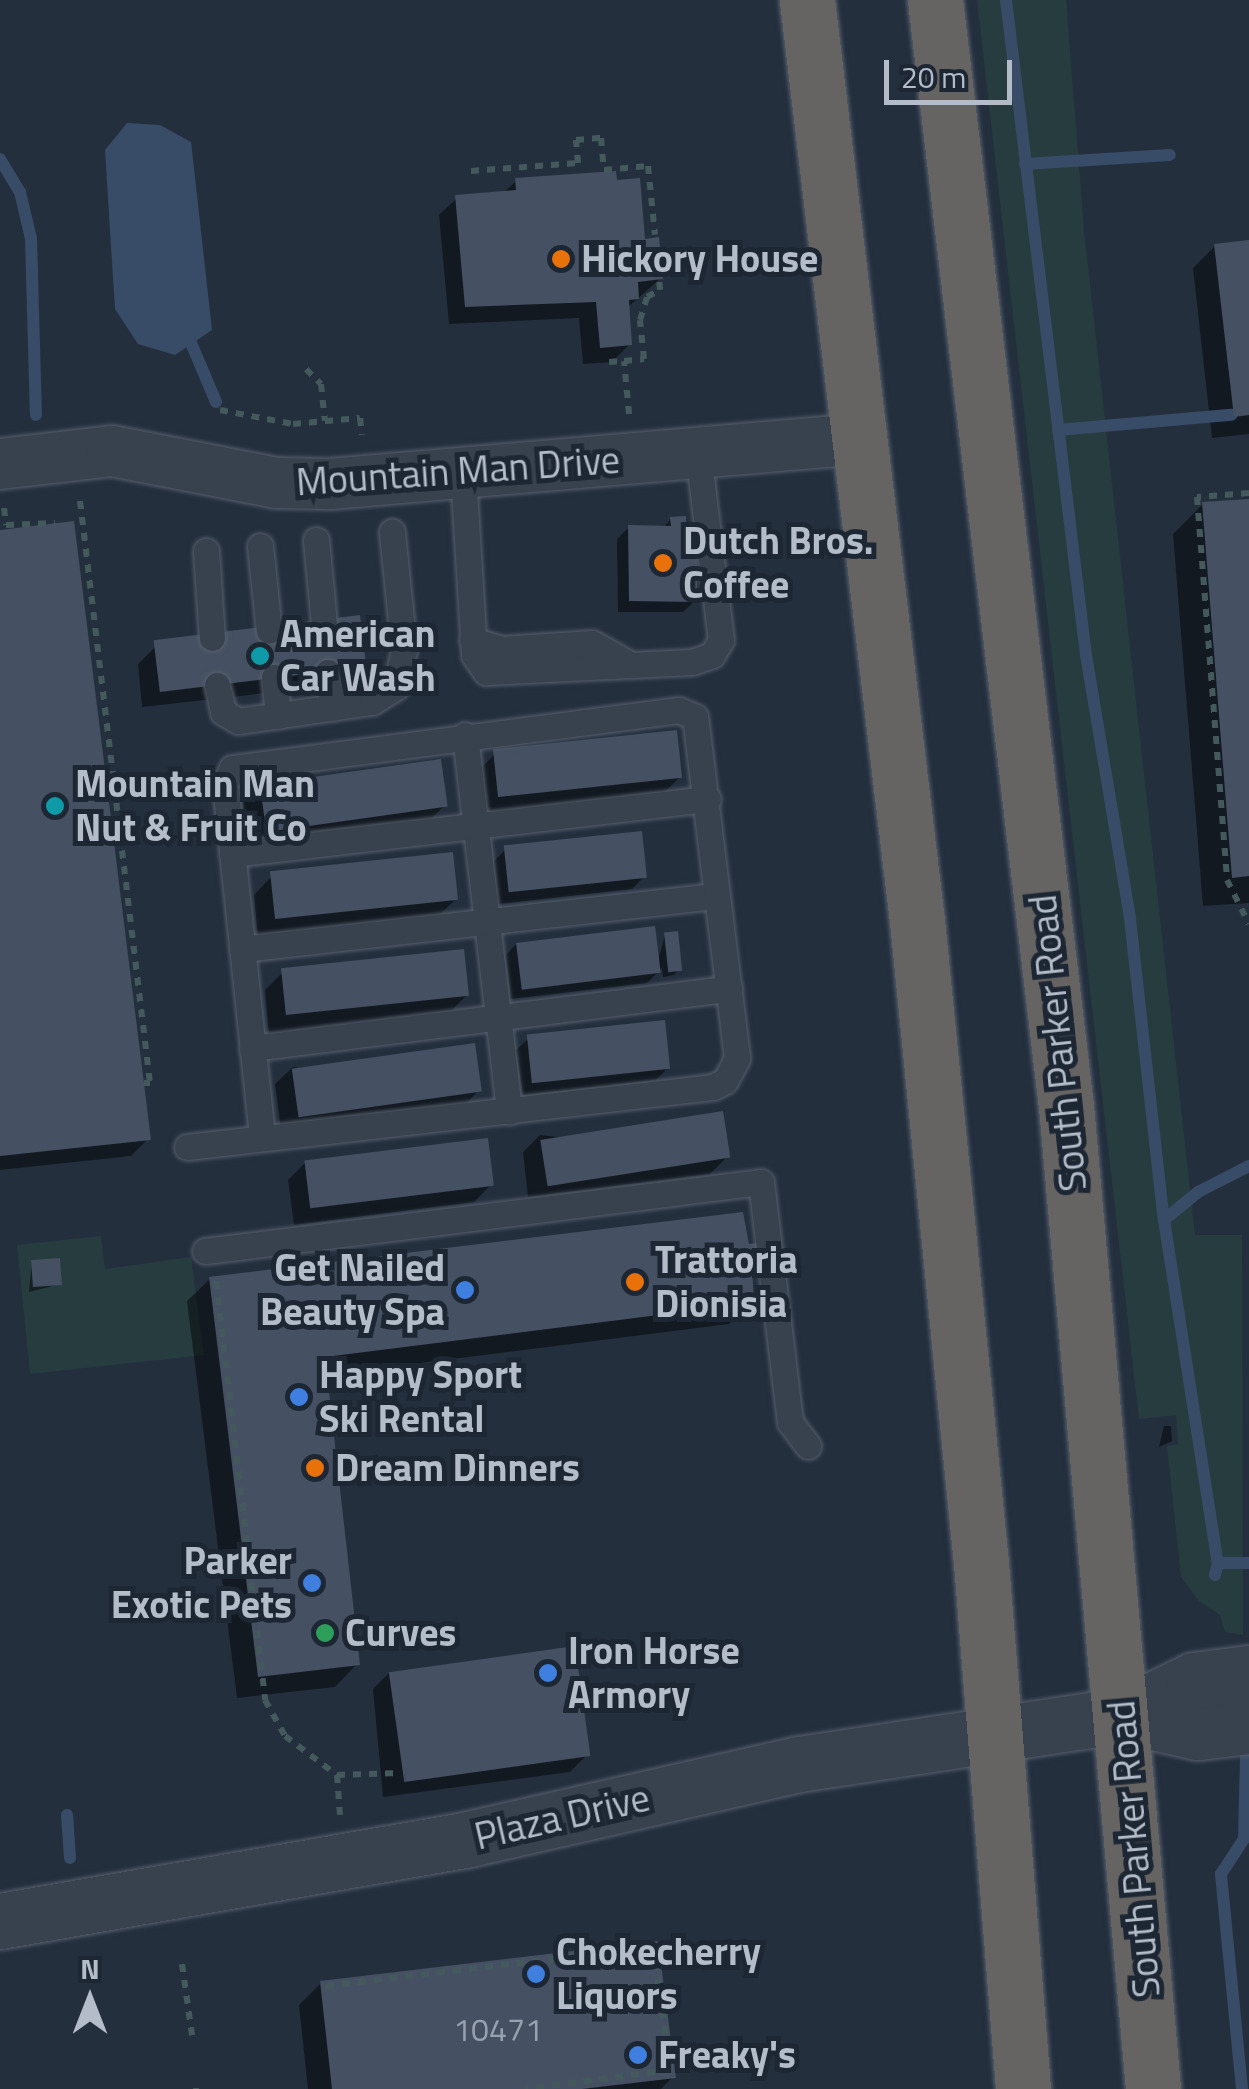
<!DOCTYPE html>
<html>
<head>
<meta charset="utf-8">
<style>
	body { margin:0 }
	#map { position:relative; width:1249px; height:2089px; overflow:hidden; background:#242f3e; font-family:"Titillium Web",sans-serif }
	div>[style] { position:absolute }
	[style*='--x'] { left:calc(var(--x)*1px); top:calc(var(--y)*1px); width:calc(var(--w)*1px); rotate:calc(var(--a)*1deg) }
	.green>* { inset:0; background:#263c3f }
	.water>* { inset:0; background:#394c67 }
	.shadow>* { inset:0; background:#0007 }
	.stream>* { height:12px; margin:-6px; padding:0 6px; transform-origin:6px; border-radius:6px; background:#394c67 }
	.building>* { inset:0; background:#455162; transform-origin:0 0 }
	.path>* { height:6px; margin-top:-3px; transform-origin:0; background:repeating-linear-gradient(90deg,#44595c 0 8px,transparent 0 16px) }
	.roads { filter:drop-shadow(0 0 2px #565f6c) drop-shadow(0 0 2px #565f6c) }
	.service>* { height:25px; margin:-12.5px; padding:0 12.5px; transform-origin:12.5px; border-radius:12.5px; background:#38414e }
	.minor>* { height:50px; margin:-25px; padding:0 25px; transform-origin:25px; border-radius:25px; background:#38414e }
	.tertiary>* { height:55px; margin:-27.5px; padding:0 27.5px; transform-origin:27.5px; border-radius:27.5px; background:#38414e }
	.trunk>* { height:55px; margin:-27.5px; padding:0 27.5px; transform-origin:27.5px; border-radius:27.5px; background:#656462 }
	.dots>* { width:28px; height:28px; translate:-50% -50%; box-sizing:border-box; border:5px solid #1d2633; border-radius:50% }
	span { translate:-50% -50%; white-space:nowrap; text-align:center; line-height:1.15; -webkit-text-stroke:10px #1d2633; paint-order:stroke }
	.number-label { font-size:32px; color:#98a1af }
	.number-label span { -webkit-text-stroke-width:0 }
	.poi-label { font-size:38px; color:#b4bcc9; font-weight:700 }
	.left { translate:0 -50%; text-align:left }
	.right { translate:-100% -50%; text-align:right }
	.street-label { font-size:38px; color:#b4bcc9 }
	.north { position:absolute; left:40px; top:1949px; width:100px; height:100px; -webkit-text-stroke:8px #1d2633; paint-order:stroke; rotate:0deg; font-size:28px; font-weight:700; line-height:40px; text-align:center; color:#b4bcc9 }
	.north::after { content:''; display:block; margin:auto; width:35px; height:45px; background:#b4bcc9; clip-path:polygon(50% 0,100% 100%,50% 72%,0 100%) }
	.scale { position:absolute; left:884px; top:60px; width:128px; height:45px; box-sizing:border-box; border:5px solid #b4bcc9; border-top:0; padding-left:12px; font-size:30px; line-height:35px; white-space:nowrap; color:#b4bcc9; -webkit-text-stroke:8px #1d2633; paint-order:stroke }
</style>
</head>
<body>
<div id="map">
	<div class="green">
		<i style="clip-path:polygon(977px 0,1066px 0,1084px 230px,1195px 1235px,1242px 1235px,1243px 1635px,1225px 1632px,1220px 1615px,1198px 1600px,1181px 1577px,1167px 1446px,1178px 1444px,1176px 1415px,1139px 1419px)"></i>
		<i style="clip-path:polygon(101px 1236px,105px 1269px,191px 1257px,204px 1355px,30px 1374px,17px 1245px)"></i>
	</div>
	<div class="water">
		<i style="clip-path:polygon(127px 123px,160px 125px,191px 142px,212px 330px,175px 355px,138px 344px,115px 309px,105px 150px)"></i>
	</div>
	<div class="shadow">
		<i style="clip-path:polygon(516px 181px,643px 242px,660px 279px,627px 308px,630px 344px,612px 362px,583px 364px,579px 318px,449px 324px,439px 215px,457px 198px,502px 194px)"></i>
		<i style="clip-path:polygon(1249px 242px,1249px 434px,1212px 438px,1193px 268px,1215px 246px)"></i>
		<i style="clip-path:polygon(1249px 501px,1249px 903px,1203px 906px,1173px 534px,1203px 504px)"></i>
		<i style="clip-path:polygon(671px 519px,695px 601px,683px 612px,618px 612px,617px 539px,629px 527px,663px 528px)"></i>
		<i style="clip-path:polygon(0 533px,148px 1139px,131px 1156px,0 1170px)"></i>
		<i style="clip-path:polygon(155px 647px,363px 667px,346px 684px,142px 707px,138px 664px)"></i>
		<i style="clip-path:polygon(494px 755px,680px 777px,663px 794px,481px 815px,477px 772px)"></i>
		<i style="clip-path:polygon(260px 782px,445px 805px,428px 822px,247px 843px,243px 799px)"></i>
		<i style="clip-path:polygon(505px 850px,644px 877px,632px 889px,498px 904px,494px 861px)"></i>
		<i style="clip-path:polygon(271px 877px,456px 899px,438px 916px,258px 939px,254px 895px)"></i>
		<i style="clip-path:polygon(665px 935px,679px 970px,674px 975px,663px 977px,662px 968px,647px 983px,511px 999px,506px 955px,517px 943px,657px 964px)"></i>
		<i style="clip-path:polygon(282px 973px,467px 995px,449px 1013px,269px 1034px,265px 990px)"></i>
		<i style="clip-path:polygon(528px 1039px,668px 1068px,656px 1080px,523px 1095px,516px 1050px)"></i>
		<i style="clip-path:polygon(293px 1067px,479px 1090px,462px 1108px,281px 1129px,275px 1084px)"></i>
		<i style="clip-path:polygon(540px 1135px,727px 1157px,710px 1174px,528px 1197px,523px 1152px)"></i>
		<i style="clip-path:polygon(305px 1163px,491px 1185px,474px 1202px,294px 1225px,288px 1180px)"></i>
		<i style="clip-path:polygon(747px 1246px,765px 1264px,750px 1279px,751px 1302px,729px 1324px,325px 1375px,357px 1664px,335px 1687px,237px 1698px,187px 1301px,210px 1279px)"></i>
		<i style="clip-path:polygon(32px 1263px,60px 1284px,29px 1292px)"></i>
		<i style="clip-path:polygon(1164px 1426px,1171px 1426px,1172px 1441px,1159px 1447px)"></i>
		<i style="clip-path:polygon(390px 1672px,587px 1755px,570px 1772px,383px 1797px,373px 1689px)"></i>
		<i style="clip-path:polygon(321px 1983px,673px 2077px,661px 2089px,308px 2089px,299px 2005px)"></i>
	</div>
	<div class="stream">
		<i style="--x:1006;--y:0;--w:660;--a:83.04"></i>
		<i style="--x:1086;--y:655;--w:268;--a:80.5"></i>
		<i style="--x:1130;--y:919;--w:303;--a:83.6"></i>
		<i style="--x:1164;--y:1220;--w:347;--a:81.1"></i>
		<i style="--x:0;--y:159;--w:39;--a:59"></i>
		<i style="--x:20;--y:192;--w:48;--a:76.8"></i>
		<i style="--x:31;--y:239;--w:176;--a:88.4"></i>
		<i style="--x:1025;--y:164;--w:145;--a:-3.6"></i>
		<i style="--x:186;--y:331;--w:77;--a:67.1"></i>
		<i style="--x:1058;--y:430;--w:174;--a:-5"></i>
		<i style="--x:1164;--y:1220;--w:44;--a:-39.5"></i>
		<i style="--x:1198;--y:1192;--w:57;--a:-27"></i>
		<i style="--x:1215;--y:1575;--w:12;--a:-76"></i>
		<i style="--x:1218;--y:1563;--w:31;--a:0"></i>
		<i style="--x:67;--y:1815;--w:43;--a:86"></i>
		<i style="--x:1242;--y:2089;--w:216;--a:-95.6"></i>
		<i style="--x:1221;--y:1874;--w:42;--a:-56.7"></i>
		<i style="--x:1244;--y:1839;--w:82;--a:-88.6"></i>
	</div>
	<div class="building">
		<i style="clip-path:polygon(616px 171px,617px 180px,640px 178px,645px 239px,659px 237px,663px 279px,638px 282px,639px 299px,629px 300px,632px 345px,600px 348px,596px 302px,465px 307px,455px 195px,516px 190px,515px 178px)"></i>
		<i style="clip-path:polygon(1249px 240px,1249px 415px,1234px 417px,1214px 244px)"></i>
		<i style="clip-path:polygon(1249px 499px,1249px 876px,1232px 878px,1202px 502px)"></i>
		<i style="clip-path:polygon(686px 516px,686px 523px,698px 523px,697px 602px,629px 601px,628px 525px,671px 526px,670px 517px)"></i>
		<i style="clip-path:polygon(74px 521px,151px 1140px,0 1156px,0 530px)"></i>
		<i style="left:360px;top:615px;width:52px;height:208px;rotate:83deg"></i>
		<i style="left:677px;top:730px;width:48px;height:185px;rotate:84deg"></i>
		<i style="left:441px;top:759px;width:48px;height:183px;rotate:82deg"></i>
		<i style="left:642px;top:831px;width:47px;height:139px;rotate:84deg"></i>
		<i style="left:453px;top:852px;width:48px;height:184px;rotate:84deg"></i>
		<i style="left:655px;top:926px;width:47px;height:140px;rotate:83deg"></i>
		<i style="left:678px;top:931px;width:40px;height:14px;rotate:84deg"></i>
		<i style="left:464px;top:949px;width:47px;height:184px;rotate:84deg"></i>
		<i style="left:665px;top:1020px;width:49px;height:139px;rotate:84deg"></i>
		<i style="left:475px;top:1043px;width:49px;height:185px;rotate:82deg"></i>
		<i style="left:723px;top:1111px;width:47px;height:185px;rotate:81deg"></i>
		<i style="left:488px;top:1138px;width:48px;height:185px;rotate:83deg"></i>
		<i style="clip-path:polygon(743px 1212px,749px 1244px,765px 1242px,768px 1265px,752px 1267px,754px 1303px,325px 1357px,360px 1665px,258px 1677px,209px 1277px)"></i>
		<i style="left:60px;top:1258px;width:27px;height:29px;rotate:86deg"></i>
		<i style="left:575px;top:1646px;width:111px;height:188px;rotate:82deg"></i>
		<i style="clip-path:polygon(658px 1941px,676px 2078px,582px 2089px,332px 2089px,320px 1981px)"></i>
	</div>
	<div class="path">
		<i style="--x:471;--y:171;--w:107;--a:-4.3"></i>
		<i style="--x:578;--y:163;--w:23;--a:-95"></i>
		<i style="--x:576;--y:140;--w:25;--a:-5"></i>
		<i style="--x:601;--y:138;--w:32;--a:85"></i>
		<i style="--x:604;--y:170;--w:44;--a:-5.2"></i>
		<i style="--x:648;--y:166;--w:69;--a:84.2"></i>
		<i style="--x:609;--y:362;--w:15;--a:-4"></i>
		<i style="--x:306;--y:369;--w:21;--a:45"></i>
		<i style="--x:321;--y:384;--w:37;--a:84"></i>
		<i style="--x:220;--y:410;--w:74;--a:10.9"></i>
		<i style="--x:293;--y:424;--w:67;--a:-5.1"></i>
		<i style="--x:360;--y:418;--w:17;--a:83"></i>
		<i style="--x:629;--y:414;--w:53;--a:-95.4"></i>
		<i style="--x:624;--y:361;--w:20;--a:-6"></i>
		<i style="--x:644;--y:359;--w:39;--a:-96"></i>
		<i style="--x:640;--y:320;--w:24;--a:-73"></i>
		<i style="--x:647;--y:297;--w:15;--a:-28"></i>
		<i style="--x:660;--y:290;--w:13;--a:-94"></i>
		<i style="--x:1249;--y:493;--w:52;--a:175.6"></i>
		<i style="--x:1197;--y:497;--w:384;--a:85.5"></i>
		<i style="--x:1227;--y:880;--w:49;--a:63.4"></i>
		<i style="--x:80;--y:501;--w:586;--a:83.14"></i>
		<i style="--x:150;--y:1083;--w:6;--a:180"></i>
		<i style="--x:4;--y:508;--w:17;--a:83"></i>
		<i style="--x:6;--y:525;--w:49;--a:-2.3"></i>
		<i style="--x:216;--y:1281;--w:422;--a:83.3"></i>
		<i style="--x:265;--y:1700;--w:41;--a:60.9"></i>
		<i style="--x:285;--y:1736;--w:65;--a:36.9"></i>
		<i style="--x:337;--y:1775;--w:62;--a:-1.8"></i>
		<i style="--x:337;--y:1775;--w:40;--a:85.7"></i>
		<i style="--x:182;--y:1964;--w:72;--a:82"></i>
		<i style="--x:326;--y:1986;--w:329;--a:-6.8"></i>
		<i style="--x:653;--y:1947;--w:124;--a:81.7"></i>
		<i style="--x:671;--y:2070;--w:147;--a:172.6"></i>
		<i style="--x:196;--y:2088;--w:1;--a:90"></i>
	</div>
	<div class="roads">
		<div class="service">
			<i style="--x:463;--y:473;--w:182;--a:86.5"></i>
			<i style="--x:474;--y:655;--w:21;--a:55"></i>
			<i style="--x:486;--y:672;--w:206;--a:-2.8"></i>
			<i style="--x:692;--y:662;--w:21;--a:-19"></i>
			<i style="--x:712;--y:655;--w:17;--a:-59"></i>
			<i style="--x:721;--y:640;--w:187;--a:-97"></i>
			<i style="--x:316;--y:540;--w:85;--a:84.6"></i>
			<i style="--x:260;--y:546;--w:85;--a:84"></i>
			<i style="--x:206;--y:551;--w:87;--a:86.1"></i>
			<i style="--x:472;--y:640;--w:30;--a:17"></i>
			<i style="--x:501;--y:649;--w:91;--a:-3.8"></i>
			<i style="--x:592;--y:643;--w:45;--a:29.4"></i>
			<i style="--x:328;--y:672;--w:36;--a:82"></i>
			<i style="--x:274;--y:677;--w:39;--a:84"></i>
			<i style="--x:217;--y:685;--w:28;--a:77"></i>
			<i style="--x:223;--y:712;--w:17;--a:31"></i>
			<i style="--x:238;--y:721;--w:135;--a:-8.1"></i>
			<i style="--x:372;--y:702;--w:28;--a:-32"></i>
			<i style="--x:396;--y:687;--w:39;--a:-78"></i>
			<i style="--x:404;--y:649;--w:118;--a:-95.9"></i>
			<i style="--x:465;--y:735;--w:379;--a:83.3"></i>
			<i style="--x:232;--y:854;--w:479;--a:-6.6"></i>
			<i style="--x:242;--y:949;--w:478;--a:-6.4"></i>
			<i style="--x:252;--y:1048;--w:481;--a:-7.1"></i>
			<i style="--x:187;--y:1147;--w:529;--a:-6.51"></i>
			<i style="--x:713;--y:1087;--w:13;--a:-27"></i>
			<i style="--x:725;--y:1081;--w:26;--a:-62"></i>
			<i style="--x:737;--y:1058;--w:344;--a:-97"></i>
			<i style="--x:695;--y:717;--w:17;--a:-156"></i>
			<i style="--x:679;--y:710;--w:451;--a:172.6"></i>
			<i style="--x:232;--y:768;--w:17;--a:114"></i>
			<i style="--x:225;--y:784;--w:356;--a:84"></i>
			<i style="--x:205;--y:1251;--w:560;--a:-7.07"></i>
			<i style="--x:761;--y:1182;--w:242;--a:83.1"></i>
			<i style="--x:790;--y:1422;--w:30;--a:53"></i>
		</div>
		<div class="minor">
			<i style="--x:0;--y:464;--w:113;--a:-6.6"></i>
			<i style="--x:112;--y:451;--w:168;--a:11"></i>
			<i style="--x:277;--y:483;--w:53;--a:1.1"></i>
			<i style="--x:330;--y:484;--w:532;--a:-4.85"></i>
		</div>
		<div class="tertiary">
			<i style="--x:1123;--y:1715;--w:77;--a:12.8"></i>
			<i style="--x:1198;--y:1732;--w:51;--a:-6.7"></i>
			<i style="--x:0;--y:1921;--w:471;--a:-9.9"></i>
			<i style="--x:464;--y:1840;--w:344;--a:-12.8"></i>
			<i style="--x:799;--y:1764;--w:328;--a:-8.6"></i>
			<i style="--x:1123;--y:1715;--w:79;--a:-26.2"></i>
			<i style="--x:1194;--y:1680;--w:55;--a:-7.3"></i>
		</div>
		<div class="trunk">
			<i style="--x:807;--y:0;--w:928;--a:83.19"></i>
			<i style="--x:917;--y:921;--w:645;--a:84.31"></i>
			<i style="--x:981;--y:1563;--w:528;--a:85.43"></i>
			<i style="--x:935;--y:0;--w:1114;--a:83.25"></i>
			<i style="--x:1066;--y:1106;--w:987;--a:84.94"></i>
		</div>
	</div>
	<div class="dots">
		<i style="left:561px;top:259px;background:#e8710a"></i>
		<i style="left:663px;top:563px;background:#e8710a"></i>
		<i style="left:260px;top:656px;background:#0f9aa8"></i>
		<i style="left:55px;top:806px;background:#0f9aa8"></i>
		<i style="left:635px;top:1282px;background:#e8710a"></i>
		<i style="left:465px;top:1290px;background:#3f7fe0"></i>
		<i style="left:299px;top:1397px;background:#3f7fe0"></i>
		<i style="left:315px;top:1468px;background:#e8710a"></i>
		<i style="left:312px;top:1583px;background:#3f7fe0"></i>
		<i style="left:325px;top:1633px;background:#2e9e5b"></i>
		<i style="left:548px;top:1673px;background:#3f7fe0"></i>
		<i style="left:536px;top:1974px;background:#3f7fe0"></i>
		<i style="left:638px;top:2055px;background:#3f7fe0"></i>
	</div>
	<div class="number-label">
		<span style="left:498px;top:2029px">10471</span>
	</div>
	<div class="poi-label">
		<span class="left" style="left:581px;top:259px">Hickory House</span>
		<span class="left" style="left:683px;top:563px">Dutch Bros.<br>Coffee</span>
		<span class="left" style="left:280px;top:656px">American<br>Car Wash</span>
		<span class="left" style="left:75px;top:806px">Mountain Man<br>Nut &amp; Fruit Co</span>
		<span class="left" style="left:655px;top:1282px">Trattoria<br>Dionisia</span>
		<span class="right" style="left:445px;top:1290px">Get Nailed<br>Beauty Spa</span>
		<span class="left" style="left:319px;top:1397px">Happy Sport<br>Ski Rental</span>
		<span class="left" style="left:335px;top:1468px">Dream Dinners</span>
		<span class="right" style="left:292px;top:1583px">Parker<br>Exotic Pets</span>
		<span class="left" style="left:345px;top:1633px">Curves</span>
		<span class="left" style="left:568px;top:1673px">Iron Horse<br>Armory</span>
		<span class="left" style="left:556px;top:1974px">Chokecherry<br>Liquors</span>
		<span class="left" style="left:658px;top:2055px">Freaky's</span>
	</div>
	<div class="street-label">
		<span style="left:458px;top:471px;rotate:-4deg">Mountain Man Drive</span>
		<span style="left:1058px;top:1043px;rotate:-96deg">South Parker Road</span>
		<span style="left:562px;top:1817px;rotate:-13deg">Plaza Drive</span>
		<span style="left:1134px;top:1849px;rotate:-95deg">South Parker Road</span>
	</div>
	<div class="north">N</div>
	<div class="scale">20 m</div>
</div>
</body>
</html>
